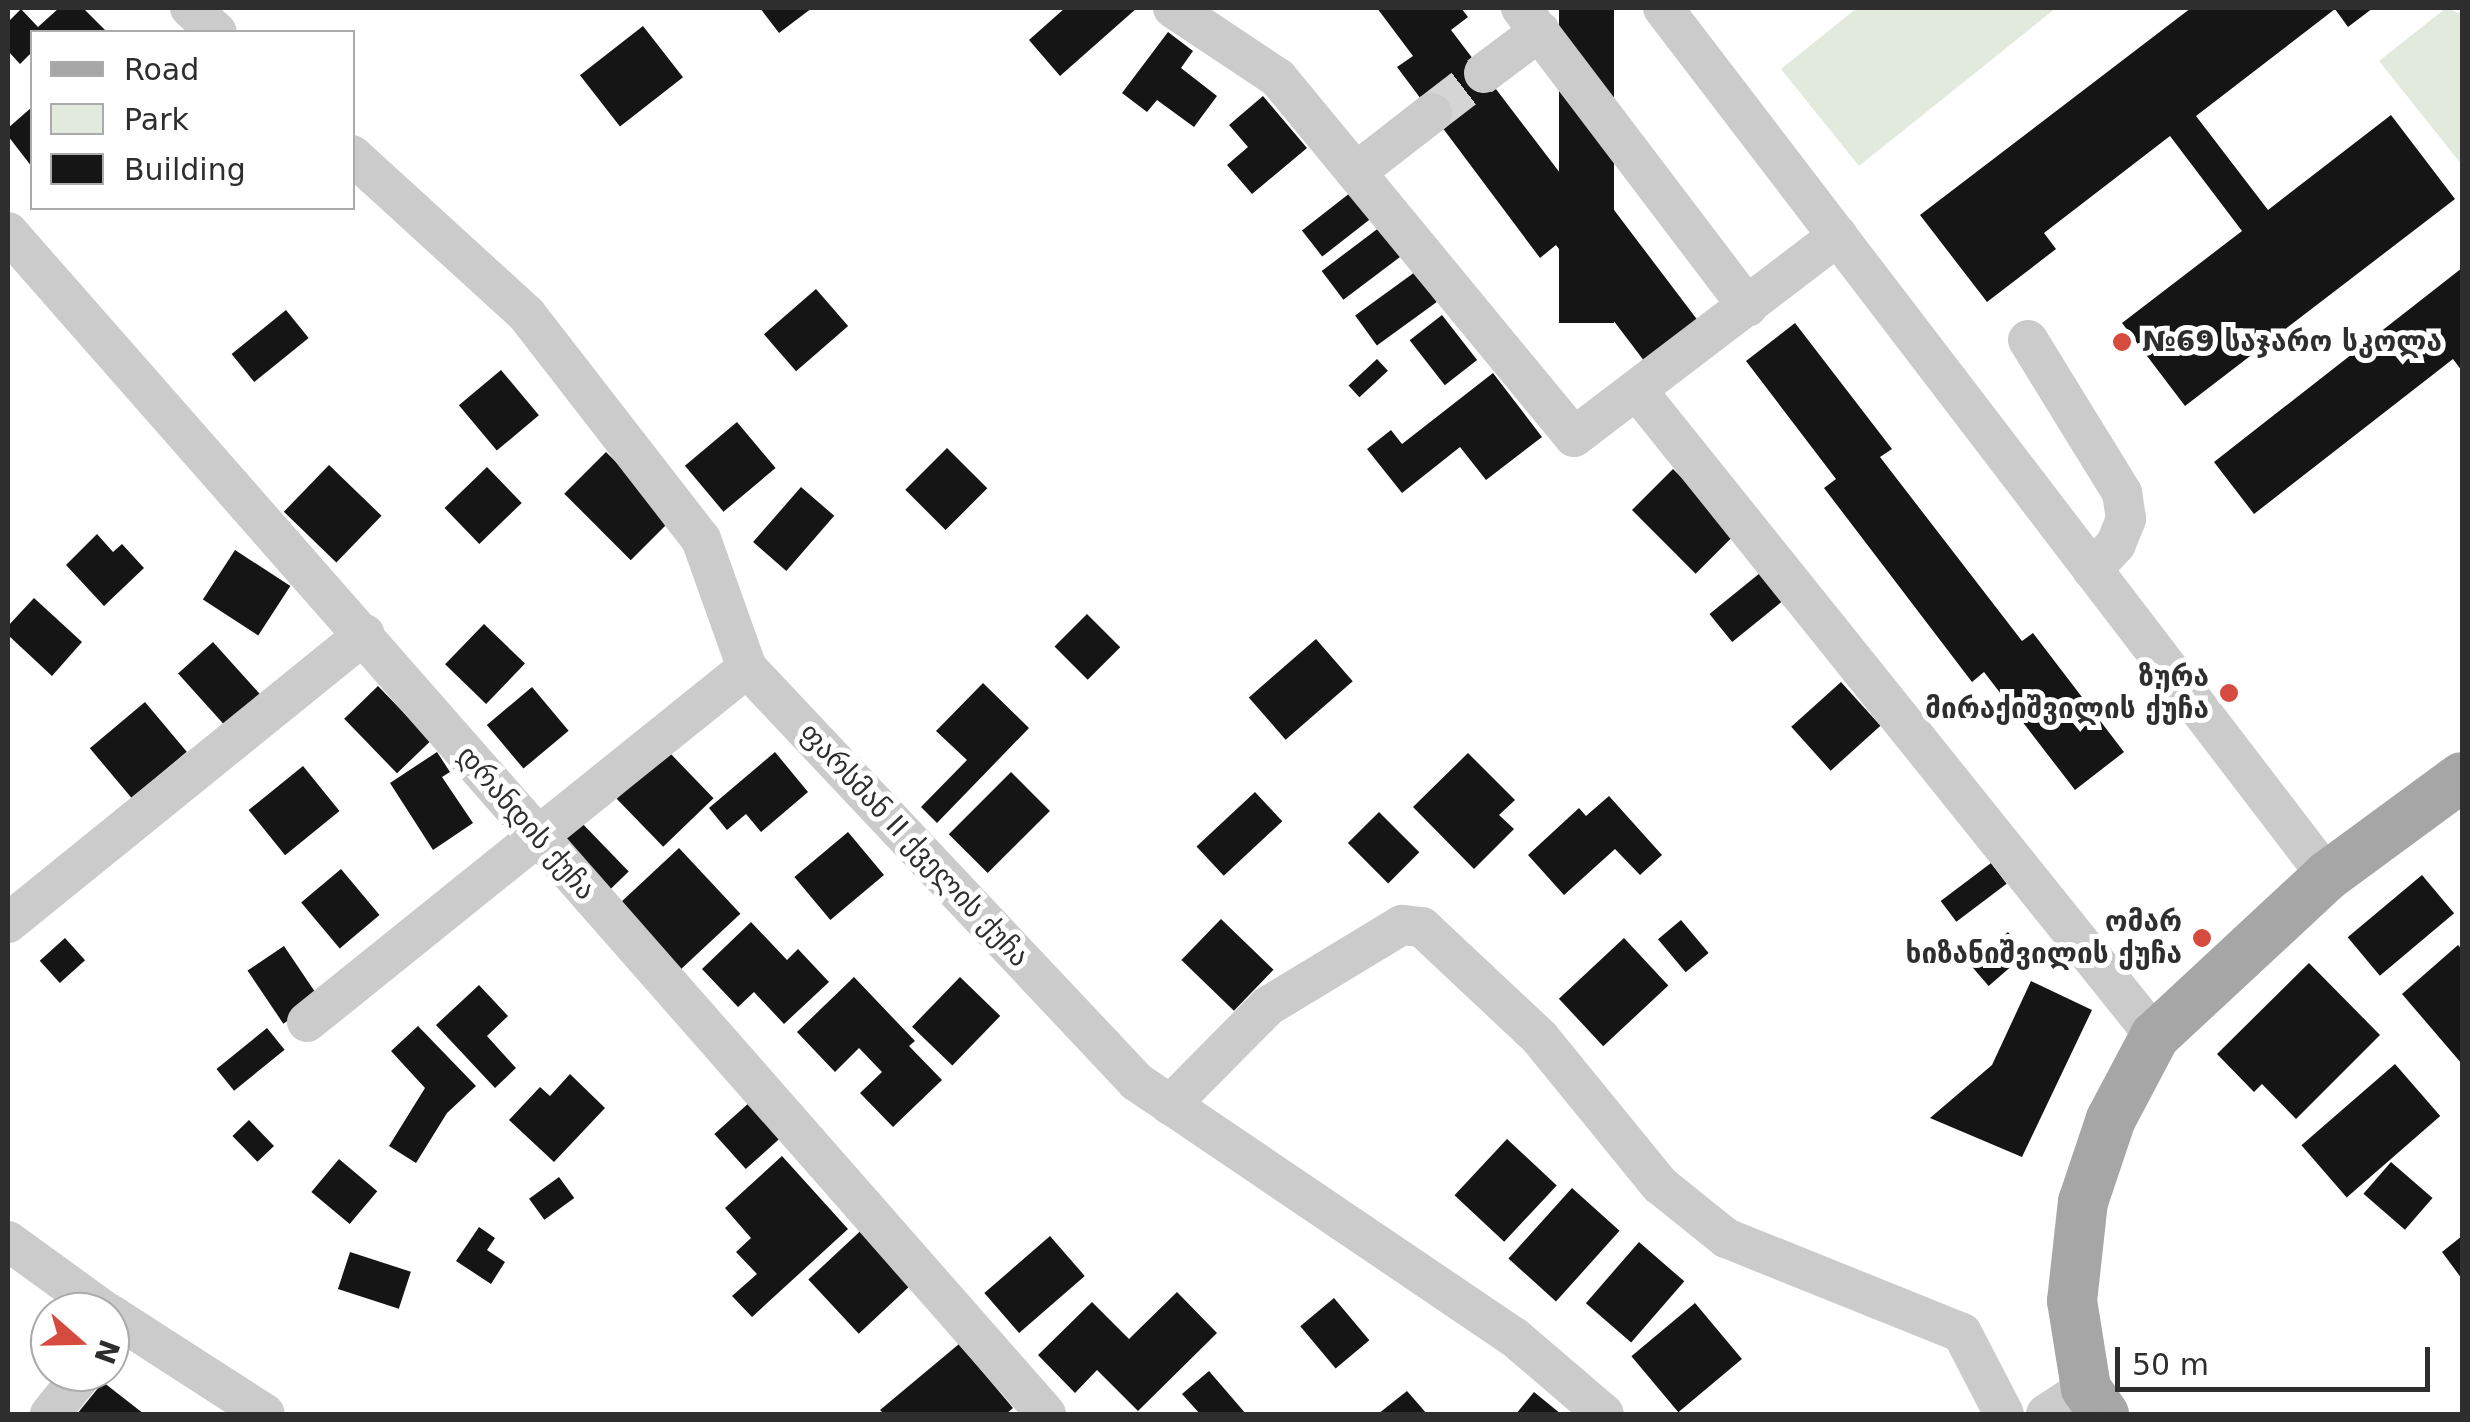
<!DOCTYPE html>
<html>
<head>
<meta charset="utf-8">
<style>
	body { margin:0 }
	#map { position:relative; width:2470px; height:1422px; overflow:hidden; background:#fff; font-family:"DejaVu Sans","Noto Sans Georgian",sans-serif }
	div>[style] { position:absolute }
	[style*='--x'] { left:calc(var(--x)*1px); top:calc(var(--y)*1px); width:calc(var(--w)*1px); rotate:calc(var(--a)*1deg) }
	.green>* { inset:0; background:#e2eadd }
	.building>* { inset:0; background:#151515; transform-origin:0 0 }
	.minor-tunnel>* { height:40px; margin-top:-20px; transform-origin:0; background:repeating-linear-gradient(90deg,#d5d5d5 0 40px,transparent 0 60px) }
	.minor>* { height:40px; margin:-20px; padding:0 20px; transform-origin:20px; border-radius:20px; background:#cbcbcb }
	.major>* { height:50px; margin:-25px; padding:0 25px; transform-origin:25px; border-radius:25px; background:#a6a6a6 }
	.dots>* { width:28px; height:28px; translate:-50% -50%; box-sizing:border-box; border:5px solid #fff; border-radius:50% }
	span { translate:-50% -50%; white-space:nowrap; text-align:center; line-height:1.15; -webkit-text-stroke:10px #fff; paint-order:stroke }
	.poi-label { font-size:28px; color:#2e2e2e; font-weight:700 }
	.left { translate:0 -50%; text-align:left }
	.right { translate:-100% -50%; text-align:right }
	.street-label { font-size:28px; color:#2e2e2e }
	.frame { position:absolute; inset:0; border:10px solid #2e2e2e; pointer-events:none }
	.legend { position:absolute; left:30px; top:30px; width:325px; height:180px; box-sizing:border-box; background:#fff; border:2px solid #ababab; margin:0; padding:12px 18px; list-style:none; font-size:30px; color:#2e2e2e }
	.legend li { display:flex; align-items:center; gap:20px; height:50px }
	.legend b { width:50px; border:2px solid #ababab }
	.north { position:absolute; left:30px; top:1292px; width:100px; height:100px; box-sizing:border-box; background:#fff; border:2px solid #ababab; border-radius:50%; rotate:110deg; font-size:28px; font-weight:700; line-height:40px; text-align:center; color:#2e2e2e }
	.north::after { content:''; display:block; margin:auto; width:35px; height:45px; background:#d54b40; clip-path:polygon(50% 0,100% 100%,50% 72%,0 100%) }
	.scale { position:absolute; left:2115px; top:1347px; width:315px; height:45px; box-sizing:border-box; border:5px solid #2e2e2e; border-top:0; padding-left:12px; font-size:30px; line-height:35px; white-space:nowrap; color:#2e2e2e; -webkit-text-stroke:8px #fff; paint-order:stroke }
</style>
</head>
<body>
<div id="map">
	<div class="green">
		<i style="clip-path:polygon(1857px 8px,2056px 8px,1859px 166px,1781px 69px)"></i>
		<i style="clip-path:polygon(2446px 8px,2462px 14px,2462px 165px,2379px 61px)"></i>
	</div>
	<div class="building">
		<i style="clip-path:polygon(59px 8px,83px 8px,107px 32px,32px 32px,32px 52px,20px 64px,8px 51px,8px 22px,21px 9px,38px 27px)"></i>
		<i style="clip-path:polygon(760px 8px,812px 8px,779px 33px)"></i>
		<i style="clip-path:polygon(1065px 8px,1137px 8px,1060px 76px,1029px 40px)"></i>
		<i style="clip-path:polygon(1377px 8px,1461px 8px,1468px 17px,1451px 30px,1592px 215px,1608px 202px,1702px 326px,1648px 366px,1556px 245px,1540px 258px,1397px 67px,1413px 56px)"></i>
		<i style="left:1559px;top:8px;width:55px;height:315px"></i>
		<i style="clip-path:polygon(2191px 8px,2373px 8px,2348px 27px,2335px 9px,2196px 116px,2268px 210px,2391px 115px,2455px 199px,2185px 406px,2122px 323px,2242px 231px,2170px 136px,2044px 233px,2056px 249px,1987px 302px,1920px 215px)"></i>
		<i style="left:643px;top:26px;width:65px;height:80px;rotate:52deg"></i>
		<i style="clip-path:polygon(1168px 32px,1193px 51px,1181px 68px,1217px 96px,1194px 127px,1157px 100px,1147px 112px,1122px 93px)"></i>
		<i style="clip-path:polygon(1263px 96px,1307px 148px,1252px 194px,1227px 165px,1248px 147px,1229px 125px)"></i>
		<i style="clip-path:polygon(32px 107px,32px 167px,8px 136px,8px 128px)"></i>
		<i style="left:1350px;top:193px;width:33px;height:61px;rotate:52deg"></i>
		<i style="left:1380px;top:227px;width:36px;height:73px;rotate:53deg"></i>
		<i style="clip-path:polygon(2462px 268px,2462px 371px,2453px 359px,2254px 514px,2214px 462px)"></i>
		<i style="left:1415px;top:272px;width:37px;height:74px;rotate:54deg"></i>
		<i style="left:816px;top:289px;width:49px;height:69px;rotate:49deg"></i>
		<i style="left:286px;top:310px;width:36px;height:70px;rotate:51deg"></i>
		<i style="left:1442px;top:315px;width:57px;height:41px;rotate:52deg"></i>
		<i style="clip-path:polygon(1795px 323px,1892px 449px,1880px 457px,2022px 641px,2033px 633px,2124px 752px,2075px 790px,1984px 672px,1972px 682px,1824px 488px,1836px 479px,1746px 361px)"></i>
		<i style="left:1377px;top:359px;width:16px;height:39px;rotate:47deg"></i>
		<i style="left:501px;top:370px;width:59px;height:55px;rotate:50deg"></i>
		<i style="clip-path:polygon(1493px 373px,1542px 437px,1486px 480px,1460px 447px,1402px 493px,1367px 449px,1391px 430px,1402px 444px)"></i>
		<i style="left:737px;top:422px;width:60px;height:68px;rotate:50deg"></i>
		<i style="left:947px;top:448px;width:57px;height:59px;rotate:45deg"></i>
		<i style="left:606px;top:452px;width:94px;height:59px;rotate:45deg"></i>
		<i style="left:329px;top:465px;width:73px;height:65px;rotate:44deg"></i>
		<i style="left:487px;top:467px;width:50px;height:59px;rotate:46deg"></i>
		<i style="left:1673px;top:469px;width:90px;height:58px;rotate:45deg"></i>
		<i style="left:801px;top:487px;width:44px;height:73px;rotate:41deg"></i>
		<i style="clip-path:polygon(97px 534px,113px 552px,122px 544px,144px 568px,104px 606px,66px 565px)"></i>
		<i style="left:235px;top:550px;width:66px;height:59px;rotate:33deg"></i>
		<i style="left:1760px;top:573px;width:36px;height:65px;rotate:51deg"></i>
		<i style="clip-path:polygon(34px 598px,82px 642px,52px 676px,8px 635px,8px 626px)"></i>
		<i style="left:1087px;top:614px;width:47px;height:46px;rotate:45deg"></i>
		<i style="left:484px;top:624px;width:57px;height:56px;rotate:44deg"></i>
		<i style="left:1316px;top:639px;width:56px;height:89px;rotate:49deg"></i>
		<i style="left:213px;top:642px;width:72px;height:47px;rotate:48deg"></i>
		<i style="left:1841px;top:682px;width:59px;height:67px;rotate:48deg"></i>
		<i style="clip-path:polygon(983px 683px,1029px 728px,937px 823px,921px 807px,967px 760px,936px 731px)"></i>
		<i style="left:378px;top:686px;width:76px;height:47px;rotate:46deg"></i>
		<i style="left:532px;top:687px;width:57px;height:59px;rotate:50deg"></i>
		<i style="left:145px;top:702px;width:65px;height:72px;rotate:50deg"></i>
		<i style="left:667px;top:750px;width:67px;height:70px;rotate:46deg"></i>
		<i style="clip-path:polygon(437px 752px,450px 772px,442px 777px,473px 823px,433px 850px,390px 783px)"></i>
		<i style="clip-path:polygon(775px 752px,808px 792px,761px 832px,746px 814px,727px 830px,709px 808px)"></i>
		<i style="clip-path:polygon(1468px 753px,1515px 800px,1499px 815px,1514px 829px,1474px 869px,1413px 807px)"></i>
		<i style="left:303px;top:766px;width:58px;height:70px;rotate:51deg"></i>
		<i style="left:1011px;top:772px;width:55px;height:88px;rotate:45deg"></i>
		<i style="left:1255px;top:792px;width:40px;height:80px;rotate:47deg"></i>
		<i style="clip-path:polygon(1609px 796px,1662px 855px,1640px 875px,1615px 849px,1564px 895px,1528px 855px,1579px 808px,1586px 816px)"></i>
		<i style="left:1379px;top:812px;width:57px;height:44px;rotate:45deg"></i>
		<i style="left:578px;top:819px;width:73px;height:32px;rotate:46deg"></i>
		<i style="left:848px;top:832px;width:56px;height:70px;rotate:50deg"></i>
		<i style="left:679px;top:848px;width:90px;height:81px;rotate:47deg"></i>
		<i style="left:1991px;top:863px;width:26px;height:63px;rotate:53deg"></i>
		<i style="left:341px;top:869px;width:60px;height:52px;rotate:50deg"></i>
		<i style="left:2422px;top:875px;width:50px;height:97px;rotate:50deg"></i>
		<i style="left:1221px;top:919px;width:73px;height:57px;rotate:44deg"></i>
		<i style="left:1681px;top:920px;width:43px;height:30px;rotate:50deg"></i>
		<i style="clip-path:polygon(751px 922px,787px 960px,798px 949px,829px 982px,784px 1024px,754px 992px,738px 1007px,702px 969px)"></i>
		<i style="left:2008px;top:932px;width:28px;height:50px;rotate:49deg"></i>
		<i style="left:65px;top:938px;width:30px;height:34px;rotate:48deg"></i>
		<i style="left:1624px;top:938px;width:65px;height:89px;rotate:47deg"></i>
		<i style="clip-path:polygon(2458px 945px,2462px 950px,2462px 1064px,2402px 994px)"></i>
		<i style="left:284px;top:946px;width:64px;height:44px;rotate:56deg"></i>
		<i style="clip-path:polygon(2309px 963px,2380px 1035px,2296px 1119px,2262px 1084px,2254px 1092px,2217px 1054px)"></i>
		<i style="clip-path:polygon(854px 977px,915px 1041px,909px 1046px,942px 1080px,893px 1127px,860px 1093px,882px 1072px,859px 1048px,835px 1072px,797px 1032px)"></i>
		<i style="left:960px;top:977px;width:56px;height:69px;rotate:44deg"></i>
		<i style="clip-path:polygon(2031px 981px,2092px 1010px,2022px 1157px,1930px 1118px,1992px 1065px)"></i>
		<i style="clip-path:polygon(479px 985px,508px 1016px,487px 1036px,516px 1068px,495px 1088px,436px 1025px)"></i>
		<i style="clip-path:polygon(418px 1026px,476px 1086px,447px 1113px,416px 1163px,389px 1146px,425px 1088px,391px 1051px)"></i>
		<i style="left:267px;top:1028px;width:28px;height:65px;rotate:51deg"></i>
		<i style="left:2395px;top:1064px;width:69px;height:124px;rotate:49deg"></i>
		<i style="clip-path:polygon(570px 1074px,605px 1108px,554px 1162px,509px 1120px,540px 1087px,550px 1096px)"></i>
		<i style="left:750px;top:1102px;width:47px;height:48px;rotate:48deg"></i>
		<i style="left:249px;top:1120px;width:36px;height:23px;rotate:46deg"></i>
		<i style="left:1507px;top:1139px;width:68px;height:77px;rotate:43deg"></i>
		<i style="clip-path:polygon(782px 1156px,848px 1229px,752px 1317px,732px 1296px,757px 1274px,736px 1252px,751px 1238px,725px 1208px)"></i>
		<i style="left:339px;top:1159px;width:50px;height:43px;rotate:40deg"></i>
		<i style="left:2391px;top:1162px;width:55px;height:42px;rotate:41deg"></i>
		<i style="left:559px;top:1177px;width:26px;height:37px;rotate:54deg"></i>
		<i style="left:1572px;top:1188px;width:64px;height:95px;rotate:42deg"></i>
		<i style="left:869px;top:1223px;width:74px;height:83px;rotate:47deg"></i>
		<i style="clip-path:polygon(479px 1227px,495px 1238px,487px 1250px,505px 1262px,491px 1284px,456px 1261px)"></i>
		<i style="left:1050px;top:1236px;width:53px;height:87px;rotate:49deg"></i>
		<i style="clip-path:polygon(2462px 1236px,2462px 1279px,2442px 1252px)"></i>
		<i style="left:1639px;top:1242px;width:60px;height:81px;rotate:41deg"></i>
		<i style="left:350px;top:1252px;width:64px;height:39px;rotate:18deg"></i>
		<i style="clip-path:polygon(1177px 1292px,1217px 1333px,1138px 1411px,1097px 1370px,1075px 1393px,1038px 1355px,1092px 1302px,1129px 1339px)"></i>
		<i style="left:1334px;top:1298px;width:55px;height:44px;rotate:50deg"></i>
		<i style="left:1695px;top:1303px;width:73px;height:83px;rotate:50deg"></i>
		<i style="clip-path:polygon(959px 1344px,1013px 1408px,1006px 1414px,884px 1414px,880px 1410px)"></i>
		<i style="clip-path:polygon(1209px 1371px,1246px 1414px,1200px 1414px,1182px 1394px)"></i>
		<i style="clip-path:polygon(103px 1382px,144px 1414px,77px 1414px)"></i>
		<i style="clip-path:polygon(1407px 1391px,1427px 1414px,1378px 1414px)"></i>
		<i style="clip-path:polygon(1534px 1392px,1561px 1414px,1516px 1414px)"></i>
	</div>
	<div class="minor-tunnel">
		<i style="--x:1432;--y:113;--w:66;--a:-37.6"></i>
	</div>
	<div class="minor">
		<i style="--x:190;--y:8;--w:36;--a:42"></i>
		<i style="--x:1173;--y:8;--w:126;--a:33.7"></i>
		<i style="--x:1278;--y:78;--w:465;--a:50.5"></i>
		<i style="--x:1574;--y:437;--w:332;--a:-37.3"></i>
		<i style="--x:1521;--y:8;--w:375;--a:52.8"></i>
		<i style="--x:1663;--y:8;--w:1093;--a:52.58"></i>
		<i style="--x:1484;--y:73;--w:70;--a:-36.9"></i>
		<i style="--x:352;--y:155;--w:237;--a:42.4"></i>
		<i style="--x:527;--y:315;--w:284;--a:52.2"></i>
		<i style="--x:701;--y:539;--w:137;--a:70.4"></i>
		<i style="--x:747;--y:668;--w:569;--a:46.71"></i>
		<i style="--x:1137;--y:1082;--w:455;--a:34.1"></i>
		<i style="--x:1514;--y:1337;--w:118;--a:40.5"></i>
		<i style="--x:1356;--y:172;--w:96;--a:-37.8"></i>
		<i style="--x:8;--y:232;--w:1573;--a:48.71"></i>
		<i style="--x:2028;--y:340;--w:180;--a:58.4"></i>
		<i style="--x:2122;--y:493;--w:26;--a:81"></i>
		<i style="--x:2126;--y:519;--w:27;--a:112"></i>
		<i style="--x:2116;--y:544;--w:35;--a:133"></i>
		<i style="--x:1639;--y:393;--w:824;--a:51.25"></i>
		<i style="--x:8;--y:923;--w:459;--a:-39"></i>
		<i style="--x:307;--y:1022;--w:565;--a:-38.82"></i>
		<i style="--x:1170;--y:1105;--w:139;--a:-45.3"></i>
		<i style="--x:1268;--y:1006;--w:157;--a:-31.2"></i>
		<i style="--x:1402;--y:925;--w:20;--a:6"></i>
		<i style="--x:1422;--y:927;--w:162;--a:43.2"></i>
		<i style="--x:1540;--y:1038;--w:190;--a:50.8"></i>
		<i style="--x:1660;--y:1185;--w:85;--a:38.8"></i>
		<i style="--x:1726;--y:1238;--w:254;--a:21.9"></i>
		<i style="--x:1962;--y:1333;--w:91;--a:62.6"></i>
		<i style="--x:8;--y:1241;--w:121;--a:35.9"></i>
		<i style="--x:110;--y:1314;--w:184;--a:32.8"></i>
		<i style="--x:50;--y:1414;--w:54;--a:-51"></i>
		<i style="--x:2046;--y:1414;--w:48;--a:-33"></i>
	</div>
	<div class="major">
		<i style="--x:2104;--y:1414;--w:32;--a:-125"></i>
		<i style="--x:2086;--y:1388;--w:88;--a:-99.1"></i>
		<i style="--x:2072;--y:1301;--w:100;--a:-83.7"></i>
		<i style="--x:2083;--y:1202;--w:88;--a:-71.4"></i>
		<i style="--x:2111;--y:1119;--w:94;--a:-62.1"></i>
		<i style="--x:2155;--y:1036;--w:235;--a:-42.9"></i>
		<i style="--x:2327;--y:876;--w:167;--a:-36.3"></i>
	</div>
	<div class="dots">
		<i style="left:2122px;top:342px;background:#d54b40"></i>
		<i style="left:2229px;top:693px;background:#d54b40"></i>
		<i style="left:2202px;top:938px;background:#d54b40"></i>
	</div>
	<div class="poi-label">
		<span class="left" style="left:2142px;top:342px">№69 საჯარო სკოლა</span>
		<span class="right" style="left:2209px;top:693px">ზურა<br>მირაქიშვილის ქუჩა</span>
		<span class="right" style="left:2182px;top:938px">ომარ<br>ხიზანიშვილის ქუჩა</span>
	</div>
	<div class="street-label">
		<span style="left:526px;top:823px;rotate:49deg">დრანდის ქუჩა</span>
		<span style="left:914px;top:845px;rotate:47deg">ფარსმან II ქველის ქუჩა</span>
	</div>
	<div class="frame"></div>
	<ul class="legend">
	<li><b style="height:12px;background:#a6a6a6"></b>Road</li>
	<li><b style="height:28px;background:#e2eadd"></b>Park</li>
	<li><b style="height:28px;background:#151515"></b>Building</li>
	</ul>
	<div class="north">N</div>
	<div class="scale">50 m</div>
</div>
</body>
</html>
